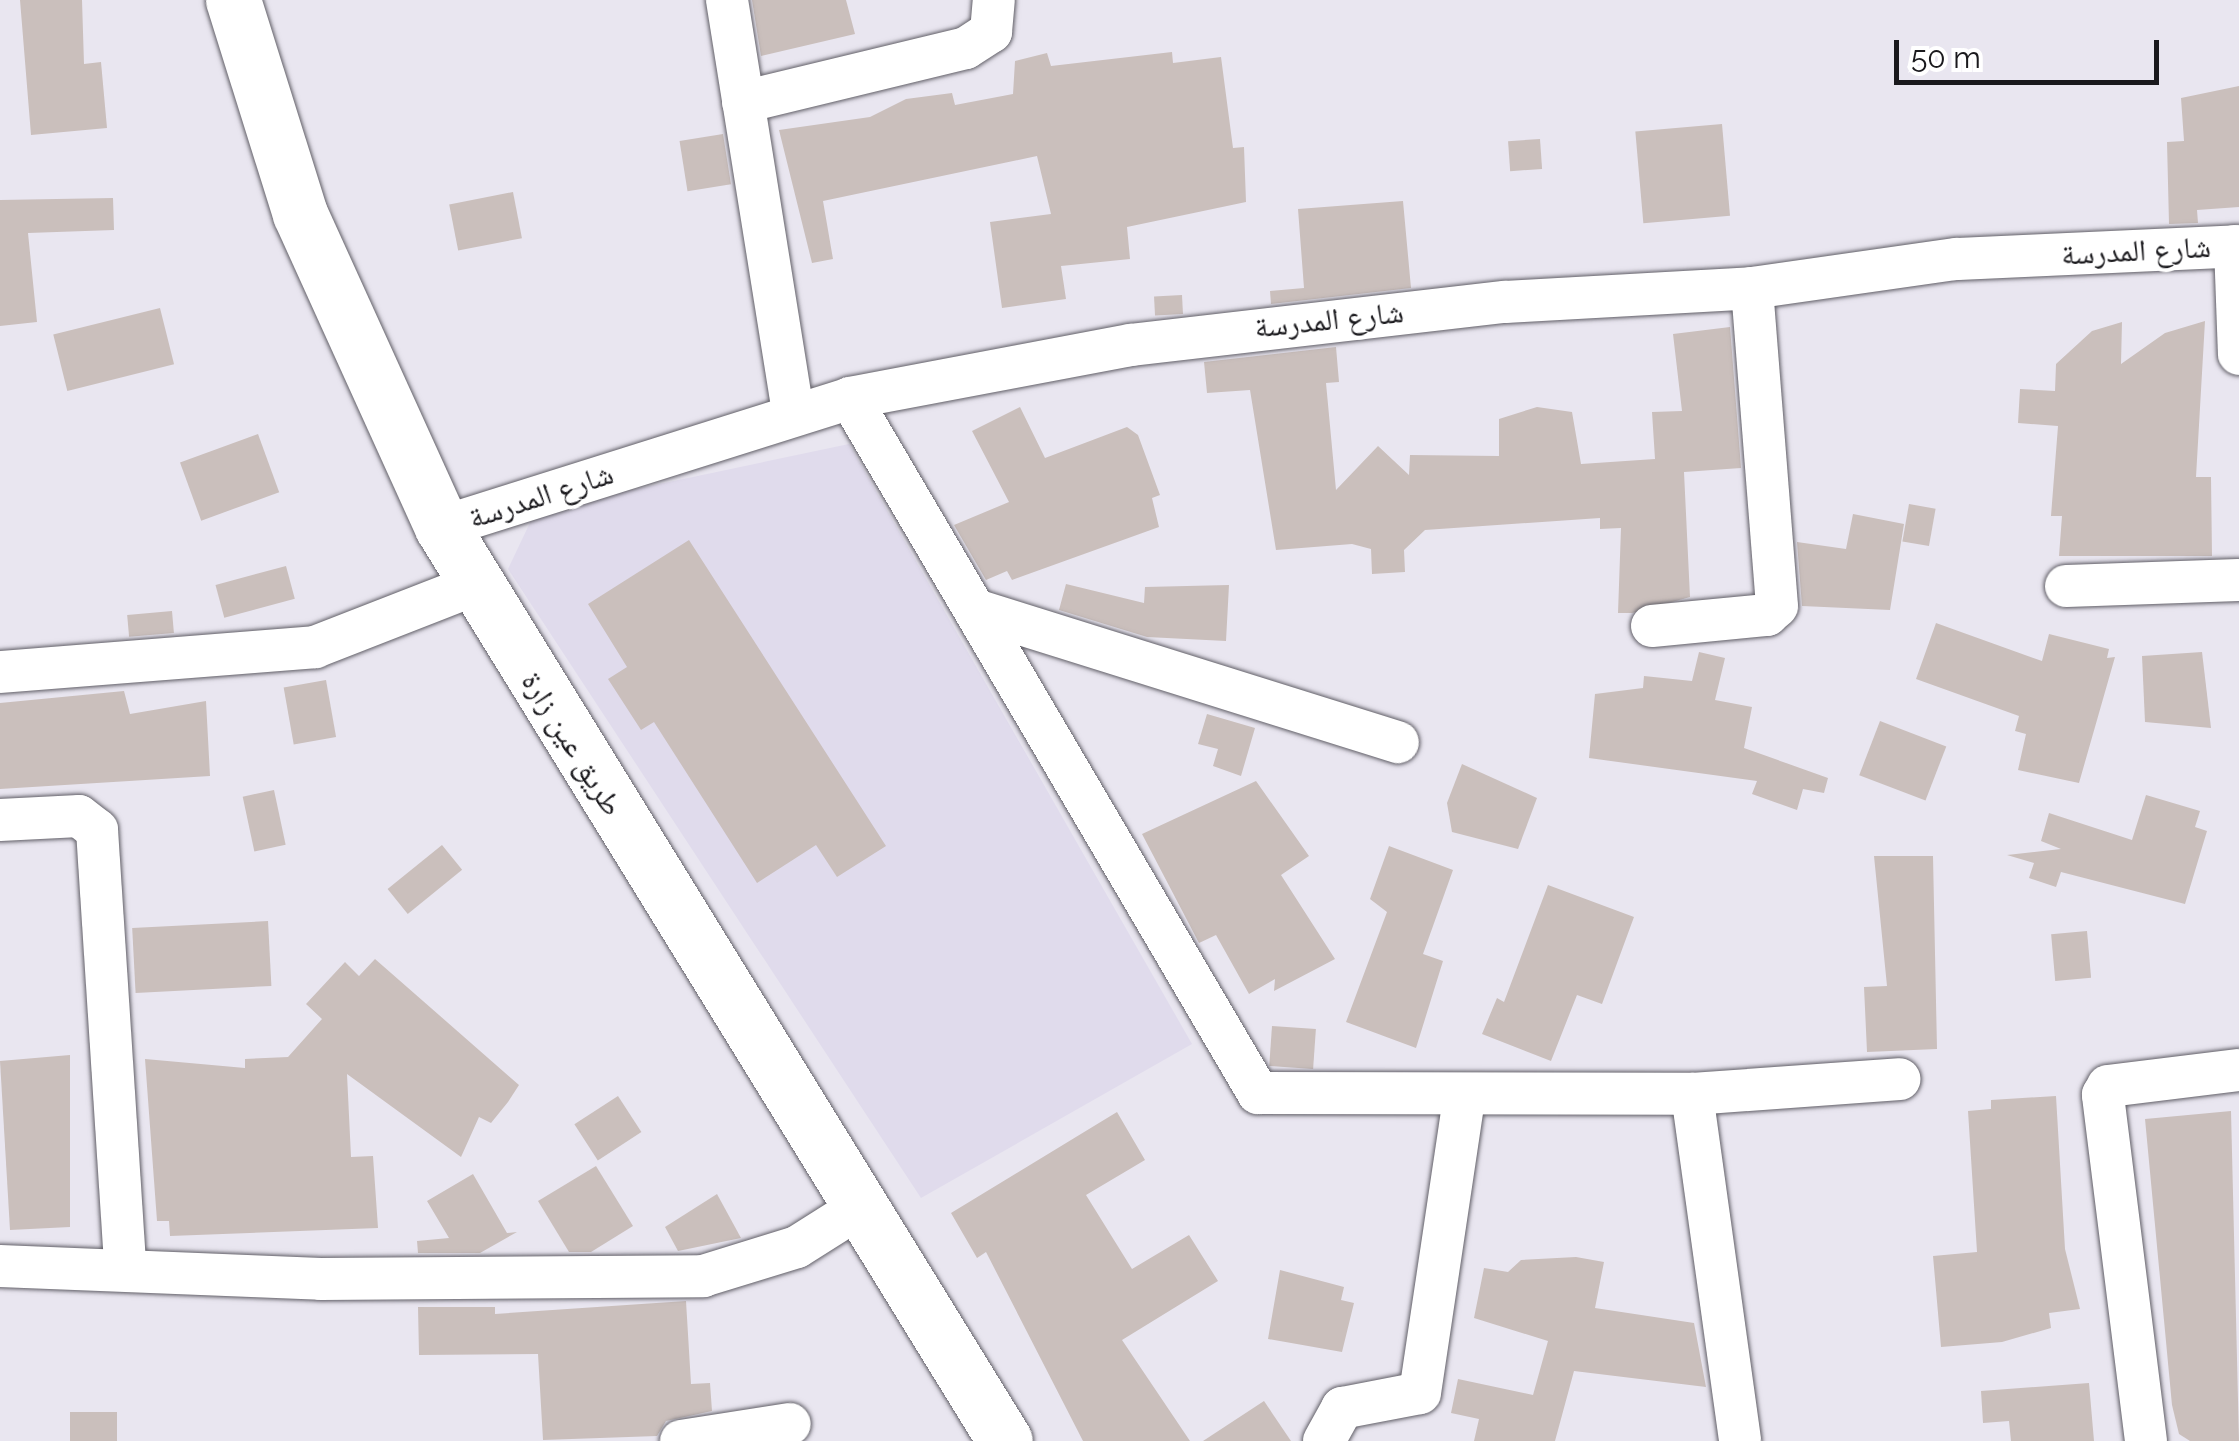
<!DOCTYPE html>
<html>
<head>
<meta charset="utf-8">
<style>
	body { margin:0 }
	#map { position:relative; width:2239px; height:1441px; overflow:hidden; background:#e9e6f0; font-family:Raleway,"Noto Naskh Arabic",sans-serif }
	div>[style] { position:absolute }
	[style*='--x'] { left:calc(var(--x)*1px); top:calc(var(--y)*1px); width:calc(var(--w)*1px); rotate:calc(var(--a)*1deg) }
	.built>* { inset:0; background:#e0dbec }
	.building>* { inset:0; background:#cabfbc; transform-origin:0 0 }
	.roads { filter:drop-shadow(0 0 2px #615f67) drop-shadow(0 0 2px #615f67) }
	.minor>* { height:42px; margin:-21px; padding:0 21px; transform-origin:21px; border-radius:21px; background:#fff }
	.primary>* { height:55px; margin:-27.5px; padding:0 27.5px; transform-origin:27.5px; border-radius:27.5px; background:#fff }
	span { translate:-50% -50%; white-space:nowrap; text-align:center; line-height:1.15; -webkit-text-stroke:8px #fff; paint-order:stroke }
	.street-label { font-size:30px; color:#1a191d }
	.scale { position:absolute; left:1894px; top:40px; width:265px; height:45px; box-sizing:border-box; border:5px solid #1a191d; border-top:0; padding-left:12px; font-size:30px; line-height:35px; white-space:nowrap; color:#1a191d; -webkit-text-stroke:8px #fff; paint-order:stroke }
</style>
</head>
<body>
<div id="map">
	<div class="built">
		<i style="clip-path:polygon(849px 444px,1192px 1044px,921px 1198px,508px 569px,536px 510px)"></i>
	</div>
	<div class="building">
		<i style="clip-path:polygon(20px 0,82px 0,84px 64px,101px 62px,107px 128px,31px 135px)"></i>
		<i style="clip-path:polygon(752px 0,846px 0,855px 34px,761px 56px)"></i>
		<i style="clip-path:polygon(1172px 52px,1173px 63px,1221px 57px,1233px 148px,1244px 147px,1246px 202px,1127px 227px,1130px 259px,1061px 266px,1066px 299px,1002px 308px,990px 222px,1051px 214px,1037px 156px,823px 201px,833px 259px,812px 263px,779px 130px,870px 117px,906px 99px,952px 93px,955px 105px,1013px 94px,1015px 61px,1047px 53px,1051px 66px)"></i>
		<i style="clip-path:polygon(2239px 86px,2239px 207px,2197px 210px,2198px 223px,2169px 224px,2167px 142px,2184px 141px,2181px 98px)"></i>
		<i style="left:1722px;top:124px;width:92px;height:87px;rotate:85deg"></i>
		<i style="left:723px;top:134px;width:51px;height:44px;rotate:81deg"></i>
		<i style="left:1540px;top:139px;width:30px;height:32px;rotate:86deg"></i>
		<i style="left:513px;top:192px;width:47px;height:65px;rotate:79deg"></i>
		<i style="clip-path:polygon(113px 198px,114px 230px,28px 233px,37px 322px,0 326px,0 200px)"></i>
		<i style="clip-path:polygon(1403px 201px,1411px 288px,1271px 304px,1270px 291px,1304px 288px,1298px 209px)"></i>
		<i style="left:1182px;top:295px;width:19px;height:28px;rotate:87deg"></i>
		<i style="left:160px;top:308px;width:58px;height:110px;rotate:76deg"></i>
		<i style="clip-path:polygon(2205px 321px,2196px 477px,2211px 477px,2212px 556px,2059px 556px,2062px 516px,2051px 516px,2058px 426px,2018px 423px,2020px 389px,2055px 391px,2056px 364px,2092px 331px,2122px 322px,2121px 364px,2165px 333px)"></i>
		<i style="clip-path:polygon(1730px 327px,1741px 468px,1684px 472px,1690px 597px,1632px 613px,1618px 613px,1621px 528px,1600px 529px,1600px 518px,1425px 530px,1404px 550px,1405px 572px,1372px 574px,1371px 549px,1352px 544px,1276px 550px,1250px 390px,1207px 393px,1204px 362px,1336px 347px,1339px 382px,1326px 383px,1336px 490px,1378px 446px,1409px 475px,1410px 455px,1499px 456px,1499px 419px,1537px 407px,1572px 412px,1581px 464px,1655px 459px,1652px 412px,1682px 411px,1673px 334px)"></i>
		<i style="clip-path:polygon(1020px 407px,1045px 458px,1127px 427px,1138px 435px,1160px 495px,1152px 498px,1159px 527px,1012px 580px,1007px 571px,986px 580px,954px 525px,1009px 502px,972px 431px)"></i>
		<i style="left:258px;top:434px;width:62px;height:83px;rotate:70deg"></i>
		<i style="left:1909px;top:504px;width:27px;height:38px;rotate:10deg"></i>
		<i style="clip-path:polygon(1853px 514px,1904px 524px,1890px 610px,1802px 606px,1797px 542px,1846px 549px)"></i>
		<i style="clip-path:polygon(689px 540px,886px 846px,837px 877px,816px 845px,757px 883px,654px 722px,641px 730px,608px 679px,627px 667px,588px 604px)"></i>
		<i style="left:286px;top:566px;width:34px;height:73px;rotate:75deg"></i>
		<i style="clip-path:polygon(1066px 584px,1144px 603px,1145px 587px,1229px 585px,1226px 641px,1147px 637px,1059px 610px)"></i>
		<i style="left:172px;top:611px;width:22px;height:45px;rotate:85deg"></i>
		<i style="clip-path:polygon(1936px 623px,2042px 661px,2049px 634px,2109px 649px,2107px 658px,2115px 657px,2079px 783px,2018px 770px,2026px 734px,2015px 731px,2019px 716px,1916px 679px)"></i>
		<i style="clip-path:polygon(1699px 652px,1725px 658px,1715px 700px,1752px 707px,1744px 748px,1828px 778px,1824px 793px,1803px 789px,1797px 810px,1752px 794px,1757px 781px,1589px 758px,1595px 694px,1643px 688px,1644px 676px,1692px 681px)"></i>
		<i style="clip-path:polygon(2202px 652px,2211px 728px,2145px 722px,2142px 656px)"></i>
		<i style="left:326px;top:680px;width:58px;height:43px;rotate:80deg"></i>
		<i style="clip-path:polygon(124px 691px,130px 714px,206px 701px,210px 776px,0 789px,0 703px)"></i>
		<i style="clip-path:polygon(1207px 714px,1255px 728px,1241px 776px,1213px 766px,1218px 749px,1198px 744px)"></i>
		<i style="left:1880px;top:721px;width:71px;height:58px;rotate:21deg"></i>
		<i style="clip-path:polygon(1462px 764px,1537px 798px,1518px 849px,1452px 832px,1447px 803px)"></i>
		<i style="clip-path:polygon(1256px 781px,1309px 856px,1281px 875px,1335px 959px,1274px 991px,1275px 979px,1249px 994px,1216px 935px,1199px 943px,1142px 834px)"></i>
		<i style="left:274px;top:790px;width:56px;height:32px;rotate:78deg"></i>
		<i style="clip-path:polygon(2146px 795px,2200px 811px,2195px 827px,2207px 831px,2185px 904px,2061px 872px,2056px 887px,2029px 878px,2034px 863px,2007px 855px,2061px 849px,2041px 841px,2049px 813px,2132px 840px)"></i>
		<i style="left:442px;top:845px;width:32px;height:70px;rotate:51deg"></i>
		<i style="clip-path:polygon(1389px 846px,1453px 870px,1423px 954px,1443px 961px,1416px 1048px,1346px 1022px,1387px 912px,1370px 899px)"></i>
		<i style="clip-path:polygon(1874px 856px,1933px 856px,1937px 1049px,1867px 1052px,1864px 987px,1887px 986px)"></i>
		<i style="clip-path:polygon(1548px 885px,1634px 917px,1602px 1004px,1577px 995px,1551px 1061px,1482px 1034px,1497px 998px,1504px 1002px)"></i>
		<i style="left:268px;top:921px;width:65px;height:136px;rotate:87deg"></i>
		<i style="left:2087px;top:931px;width:47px;height:36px;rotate:85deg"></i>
		<i style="clip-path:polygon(375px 959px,519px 1085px,508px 1102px,491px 1123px,479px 1117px,461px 1157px,347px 1074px,351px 1157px,373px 1156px,378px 1228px,170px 1236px,169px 1221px,157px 1221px,145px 1059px,245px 1068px,245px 1059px,288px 1057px,322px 1019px,306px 1004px,345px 962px,359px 976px)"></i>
		<i style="left:1272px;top:1026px;width:44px;height:40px;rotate:4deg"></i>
		<i style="clip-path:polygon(70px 1055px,70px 1227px,10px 1230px,0 1061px)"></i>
		<i style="left:618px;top:1096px;width:43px;height:52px;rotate:57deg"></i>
		<i style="clip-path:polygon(2056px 1096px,2065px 1249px,2080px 1309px,2049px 1313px,2051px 1328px,2002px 1342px,1941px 1347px,1933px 1256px,1977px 1252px,1968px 1111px,1991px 1109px,1991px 1100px)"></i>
		<i style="clip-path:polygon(2231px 1111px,2239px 1441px,2190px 1441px,2179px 1434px,2172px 1405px,2145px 1119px)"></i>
		<i style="clip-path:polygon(1117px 1112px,1145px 1160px,1086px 1195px,1132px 1269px,1189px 1235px,1218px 1281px,1122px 1340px,1190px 1441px,1083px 1441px,986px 1252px,977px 1258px,951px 1213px)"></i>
		<i style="clip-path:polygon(596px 1166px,633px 1226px,591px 1252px,569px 1252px,538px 1201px)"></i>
		<i style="clip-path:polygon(473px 1174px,507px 1233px,517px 1232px,480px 1253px,418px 1253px,417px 1241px,449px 1238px,427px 1201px)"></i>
		<i style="clip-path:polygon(717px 1194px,741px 1238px,678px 1251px,665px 1227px)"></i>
		<i style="clip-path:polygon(1576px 1257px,1604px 1262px,1595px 1308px,1694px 1323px,1706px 1387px,1574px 1371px,1555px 1441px,1474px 1441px,1479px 1419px,1451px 1413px,1458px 1379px,1533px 1395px,1548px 1341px,1474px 1318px,1484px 1268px,1508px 1272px,1521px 1260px)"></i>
		<i style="clip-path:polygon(1280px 1270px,1344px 1287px,1341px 1300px,1354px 1303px,1342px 1352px,1268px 1339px)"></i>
		<i style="clip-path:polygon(686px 1301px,691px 1384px,710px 1383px,712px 1411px,666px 1421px,657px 1436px,543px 1440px,538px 1354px,419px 1355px,418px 1307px,495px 1307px,495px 1314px)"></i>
		<i style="clip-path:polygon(2089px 1383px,2094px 1441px,2011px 1441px,2009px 1421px,1983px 1423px,1981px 1391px)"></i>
		<i style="clip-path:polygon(1264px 1401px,1291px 1441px,1203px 1441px)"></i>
		<i style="left:117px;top:1412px;width:29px;height:47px;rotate:90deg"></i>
	</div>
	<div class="roads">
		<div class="minor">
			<i style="--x:727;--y:0;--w:419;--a:80.9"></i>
			<i style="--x:743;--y:102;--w:229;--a:-13.6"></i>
			<i style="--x:966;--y:48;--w:30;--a:-33"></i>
			<i style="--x:991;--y:32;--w:32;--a:-85"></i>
			<i style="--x:2235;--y:246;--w:108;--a:87.9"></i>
			<i style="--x:850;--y:398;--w:806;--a:59.58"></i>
			<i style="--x:1258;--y:1093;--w:434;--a:0.1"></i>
			<i style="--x:1692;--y:1094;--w:208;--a:-4.1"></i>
			<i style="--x:442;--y:527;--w:428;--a:-17.5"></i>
			<i style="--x:850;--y:398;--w:286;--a:-10.7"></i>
			<i style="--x:1131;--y:345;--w:376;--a:-6.6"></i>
			<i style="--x:1505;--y:302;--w:247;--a:-3.2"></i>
			<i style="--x:1752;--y:288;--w:207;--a:-8.1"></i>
			<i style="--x:1957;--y:259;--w:282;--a:-2.6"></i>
			<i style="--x:2066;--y:586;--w:173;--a:-2"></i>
			<i style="--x:979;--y:611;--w:439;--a:17.4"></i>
			<i style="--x:1652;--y:626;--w:116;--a:-5.5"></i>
			<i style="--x:1767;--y:615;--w:13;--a:-42"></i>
			<i style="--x:1777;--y:606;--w:319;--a:-94.5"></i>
			<i style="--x:0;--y:672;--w:316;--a:-4.5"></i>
			<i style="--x:315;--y:647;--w:171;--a:-21.3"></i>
			<i style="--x:0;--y:820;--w:79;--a:-2.9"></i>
			<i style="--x:79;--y:816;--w:23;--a:38"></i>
			<i style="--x:97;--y:830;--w:438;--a:86.3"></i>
			<i style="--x:1692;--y:1094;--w:350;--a:82.1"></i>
			<i style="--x:0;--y:1266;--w:321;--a:2.3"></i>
			<i style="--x:321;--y:1279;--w:382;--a:-0.4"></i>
			<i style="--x:703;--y:1276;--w:98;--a:-17.1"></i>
			<i style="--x:797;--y:1247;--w:80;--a:-32.3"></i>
			<i style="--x:681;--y:1441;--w:110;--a:-8.9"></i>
			<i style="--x:1324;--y:1441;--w:38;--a:-61"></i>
			<i style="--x:1342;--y:1408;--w:79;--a:-10.9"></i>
			<i style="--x:1420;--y:1393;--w:298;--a:-81.5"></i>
			<i style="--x:2146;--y:1441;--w:349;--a:-97.1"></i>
			<i style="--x:2103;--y:1095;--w:10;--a:-61"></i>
			<i style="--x:2108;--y:1086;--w:132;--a:-7"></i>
		</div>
		<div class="primary">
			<i style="--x:233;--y:0;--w:224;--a:72.6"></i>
			<i style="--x:300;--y:214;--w:344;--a:65.6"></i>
			<i style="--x:442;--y:527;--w:1073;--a:58.37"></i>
		</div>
	</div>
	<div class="street-label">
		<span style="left:2136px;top:251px;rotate:-3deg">شارع المدرسة</span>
		<span style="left:1329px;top:320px;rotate:-6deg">شارع المدرسة</span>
		<span style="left:541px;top:496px;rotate:-18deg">شارع المدرسة</span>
		<span style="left:572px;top:744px;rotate:58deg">طريق عين زارة</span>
	</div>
	<div class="scale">50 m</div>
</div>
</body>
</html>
